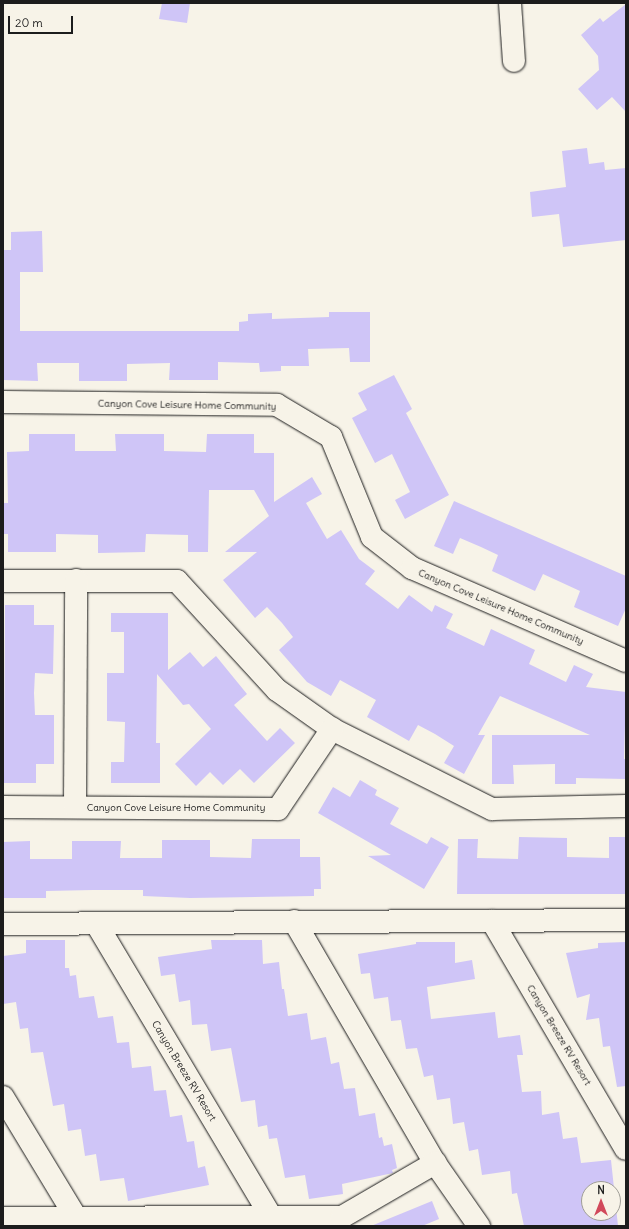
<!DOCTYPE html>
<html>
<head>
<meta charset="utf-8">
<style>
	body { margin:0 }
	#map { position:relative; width:629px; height:1229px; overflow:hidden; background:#f7f3e8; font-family:Delius,sans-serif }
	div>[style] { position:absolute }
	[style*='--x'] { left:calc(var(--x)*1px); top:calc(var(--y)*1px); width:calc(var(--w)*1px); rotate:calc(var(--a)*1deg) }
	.building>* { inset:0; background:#cfc5f7 }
	.roads { filter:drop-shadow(0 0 1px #1c1c1c) drop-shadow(0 0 1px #1c1c1c) }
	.minor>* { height:22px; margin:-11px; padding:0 11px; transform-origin:11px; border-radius:11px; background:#f7f3e8 }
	span { translate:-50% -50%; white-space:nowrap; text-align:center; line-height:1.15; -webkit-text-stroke:3px #f7f3e8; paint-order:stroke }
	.street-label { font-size:10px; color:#1c1c1c }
	.frame { position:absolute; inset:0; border:4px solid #1c1c1c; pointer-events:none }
	.north { position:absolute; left:581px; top:1181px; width:40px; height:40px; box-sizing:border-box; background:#f7f3e8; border:1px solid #9f9d96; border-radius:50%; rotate:0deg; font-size:11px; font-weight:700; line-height:16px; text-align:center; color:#1c1c1c }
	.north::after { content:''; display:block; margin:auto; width:14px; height:18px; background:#d1495b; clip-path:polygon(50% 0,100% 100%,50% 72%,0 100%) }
	.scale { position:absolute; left:8px; top:16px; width:65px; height:18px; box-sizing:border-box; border:2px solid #1c1c1c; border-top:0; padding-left:5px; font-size:12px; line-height:14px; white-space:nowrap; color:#1c1c1c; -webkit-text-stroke:3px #f7f3e8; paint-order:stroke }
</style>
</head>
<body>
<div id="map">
	<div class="building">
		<i style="clip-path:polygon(162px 3px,190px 3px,187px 23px,159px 19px)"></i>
		<i style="clip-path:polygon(626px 4px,626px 112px,612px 97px,597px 110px,578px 89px,599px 70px,598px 56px,581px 35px,600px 18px,603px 22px)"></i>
		<i style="clip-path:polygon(587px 148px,589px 164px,604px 162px,605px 170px,626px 168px,626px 240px,563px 247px,559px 214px,532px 217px,530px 192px,566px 187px,562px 151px)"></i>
		<i style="clip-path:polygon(42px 231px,43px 272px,20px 272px,20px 331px,239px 331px,239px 322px,248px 321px,248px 314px,272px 313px,272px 319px,329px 317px,329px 312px,370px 312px,370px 362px,350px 362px,349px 348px,308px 349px,309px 366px,281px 366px,281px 371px,260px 372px,259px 363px,218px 362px,218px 380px,169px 380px,170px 363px,127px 364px,127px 381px,79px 381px,79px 363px,37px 363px,38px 381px,3px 380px,3px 250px,11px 250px,11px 232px)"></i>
		<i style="clip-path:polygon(394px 375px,412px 409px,406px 413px,449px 495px,405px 519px,395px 500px,410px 492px,392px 454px,375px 463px,352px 418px,367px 410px,358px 393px)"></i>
		<i style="clip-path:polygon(29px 434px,75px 434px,75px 451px,116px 451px,115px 434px,164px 434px,164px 451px,206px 452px,207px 434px,254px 434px,254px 453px,274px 453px,274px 502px,312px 477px,322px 494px,306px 503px,327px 539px,341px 530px,359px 559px,375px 571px,365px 584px,398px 609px,409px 595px,432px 612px,435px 605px,453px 614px,446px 628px,484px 646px,491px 629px,535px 650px,529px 664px,566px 682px,574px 665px,593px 674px,586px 687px,626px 692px,624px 759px,626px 759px,626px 779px,576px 778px,576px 784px,555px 784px,555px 764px,513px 765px,514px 784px,492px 784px,492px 735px,590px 735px,500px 696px,478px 735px,485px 735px,464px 774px,444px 763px,454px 746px,435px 734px,418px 725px,409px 741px,367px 717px,376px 700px,340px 680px,331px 696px,307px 682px,279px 650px,293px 637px,282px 623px,267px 607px,255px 618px,223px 580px,257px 552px,225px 552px,269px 516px,254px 490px,209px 490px,208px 552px,188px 552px,188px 535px,146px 534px,145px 552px,98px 553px,98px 535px,56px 534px,56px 552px,8px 552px,8px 534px,3px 534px,3px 503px,8px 503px,7px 452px,29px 451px)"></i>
		<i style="clip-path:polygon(454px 501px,626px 576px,626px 608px,618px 626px,574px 607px,580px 591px,543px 574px,535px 591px,492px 571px,498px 555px,481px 547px,460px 538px,453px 554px,434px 546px)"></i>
		<i style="clip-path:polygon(5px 605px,34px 605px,34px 625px,54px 625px,53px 674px,35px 673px,34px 693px,35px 715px,54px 715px,54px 764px,36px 764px,36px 783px,4px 783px)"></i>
		<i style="clip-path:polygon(111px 613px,168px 613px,168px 670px,190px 652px,203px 667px,216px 656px,247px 694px,234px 705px,267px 741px,280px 728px,295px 743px,254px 783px,240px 769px,223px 785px,210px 772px,196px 786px,175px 764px,211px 729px,189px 704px,183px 705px,157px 674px,156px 743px,160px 743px,160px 783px,111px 783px,111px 762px,124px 762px,125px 722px,107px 721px,107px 673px,124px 673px,124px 632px,111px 632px)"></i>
		<i style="clip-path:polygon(360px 780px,377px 790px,375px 795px,399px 808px,390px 824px,427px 844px,431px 837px,449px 847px,424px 889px,368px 856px,391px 855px,318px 813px,333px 787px,350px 797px)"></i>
		<i style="clip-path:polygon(519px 837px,567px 838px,567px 857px,609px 858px,609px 837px,626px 837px,625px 894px,457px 894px,458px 839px,478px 839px,477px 858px,518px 859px)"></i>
		<i style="clip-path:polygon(252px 839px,300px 839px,300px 857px,320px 857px,321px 889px,314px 889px,314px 896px,190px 898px,143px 896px,143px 890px,93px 890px,46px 891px,46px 898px,3px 898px,3px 842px,30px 841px,30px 859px,72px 859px,72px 841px,121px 841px,120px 858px,162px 858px,162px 840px,210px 840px,210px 857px,251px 858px)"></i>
		<i style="clip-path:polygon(26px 940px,65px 940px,65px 968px,69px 968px,70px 976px,76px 975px,79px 998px,94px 996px,98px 1018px,113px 1016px,117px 1043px,129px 1042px,132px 1068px,151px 1066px,154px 1091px,166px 1090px,170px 1117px,182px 1115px,187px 1142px,194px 1141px,198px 1168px,205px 1166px,209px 1185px,128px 1201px,124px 1178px,100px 1181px,96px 1154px,85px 1156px,81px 1129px,68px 1131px,64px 1104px,53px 1106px,43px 1052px,31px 1053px,28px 1028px,20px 1029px,16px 1002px,3px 1004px,3px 956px,26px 953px)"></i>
		<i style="clip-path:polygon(211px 940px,262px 940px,263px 964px,279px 962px,282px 989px,284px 989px,288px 1016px,307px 1013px,311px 1040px,326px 1037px,331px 1064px,339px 1062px,344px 1089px,355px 1088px,359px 1116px,375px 1113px,379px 1138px,382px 1137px,384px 1146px,392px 1144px,397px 1168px,392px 1170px,393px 1173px,342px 1184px,343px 1194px,309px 1199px,305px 1175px,285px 1178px,277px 1138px,269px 1139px,267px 1125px,258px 1127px,255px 1100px,241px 1102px,231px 1048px,211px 1051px,207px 1024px,192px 1025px,190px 1000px,179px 1002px,175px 974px,161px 976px,158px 957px,212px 949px)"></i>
		<i style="clip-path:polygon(evenodd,416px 942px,455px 942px,455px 963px,472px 960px,475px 979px,427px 987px,431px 1019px,495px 1012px,498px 1038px,520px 1035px,523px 1055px,517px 1055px,522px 1092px,541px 1091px,542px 1115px,559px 1112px,563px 1139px,577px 1137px,581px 1163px,611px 1160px,618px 1226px,524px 1226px,517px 1193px,512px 1194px,510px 1171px,482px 1175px,478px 1149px,469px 1151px,464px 1122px,453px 1124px,450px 1098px,437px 1100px,433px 1075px,424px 1077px,417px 1048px,406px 1049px,401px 1020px,391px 1021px,388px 997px,374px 999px,370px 973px,361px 974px,358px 954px,416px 944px,416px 942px,589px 1189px,613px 1189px,613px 1213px,589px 1213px,589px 1189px)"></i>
		<i style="clip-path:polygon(626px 942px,626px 1086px,617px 1087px,610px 1046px,603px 1047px,599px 1018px,586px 1020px,590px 994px,577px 998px,566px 953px,598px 948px,598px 943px)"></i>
		<i style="clip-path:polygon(432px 1201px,439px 1219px,422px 1226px,371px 1226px)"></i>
	</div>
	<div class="roads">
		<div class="minor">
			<i style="--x:510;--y:3;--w:58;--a:86.1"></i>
			<i style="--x:3;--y:402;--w:274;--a:0.6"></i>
			<i style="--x:277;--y:405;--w:63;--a:30.7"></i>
			<i style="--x:331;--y:437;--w:108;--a:67.7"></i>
			<i style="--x:372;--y:537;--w:51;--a:37.8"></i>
			<i style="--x:412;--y:568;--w:233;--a:23.5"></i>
			<i style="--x:3;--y:581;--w:174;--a:0"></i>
			<i style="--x:177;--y:581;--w:148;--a:47.5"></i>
			<i style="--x:277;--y:690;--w:67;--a:35.3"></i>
			<i style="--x:332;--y:729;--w:179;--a:26.6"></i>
			<i style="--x:492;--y:809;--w:134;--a:-1.3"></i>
			<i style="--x:3;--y:807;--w:275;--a:0.4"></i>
			<i style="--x:278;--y:809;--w:97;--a:-56"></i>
			<i style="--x:75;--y:807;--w:227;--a:-89.7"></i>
			<i style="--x:294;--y:921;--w:280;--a:59.8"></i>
			<i style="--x:435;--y:1163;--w:77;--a:55.1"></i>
			<i style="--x:492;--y:921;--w:264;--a:59.6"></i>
			<i style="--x:96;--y:923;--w:344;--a:59.2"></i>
			<i style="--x:3;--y:924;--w:623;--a:-0.37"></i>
			<i style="--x:3;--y:1097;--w:139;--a:58.8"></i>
			<i style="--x:3;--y:1218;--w:339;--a:-0.2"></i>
			<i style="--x:342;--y:1217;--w:108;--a:-30.1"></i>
		</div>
	</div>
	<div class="street-label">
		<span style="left:187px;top:405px;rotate:1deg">Canyon Cove Leisure Home Community</span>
		<span style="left:501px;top:607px;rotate:23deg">Canyon Cove Leisure Home Community</span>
		<span style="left:176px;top:808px">Canyon Cove Leisure Home Community</span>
		<span style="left:559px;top:1035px;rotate:59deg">Canyon Breeze RV Resort</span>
		<span style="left:184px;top:1071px;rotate:59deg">Canyon Breeze RV Resort</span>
	</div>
	<div class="frame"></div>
	<div class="north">N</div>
	<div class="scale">20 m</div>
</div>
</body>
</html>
